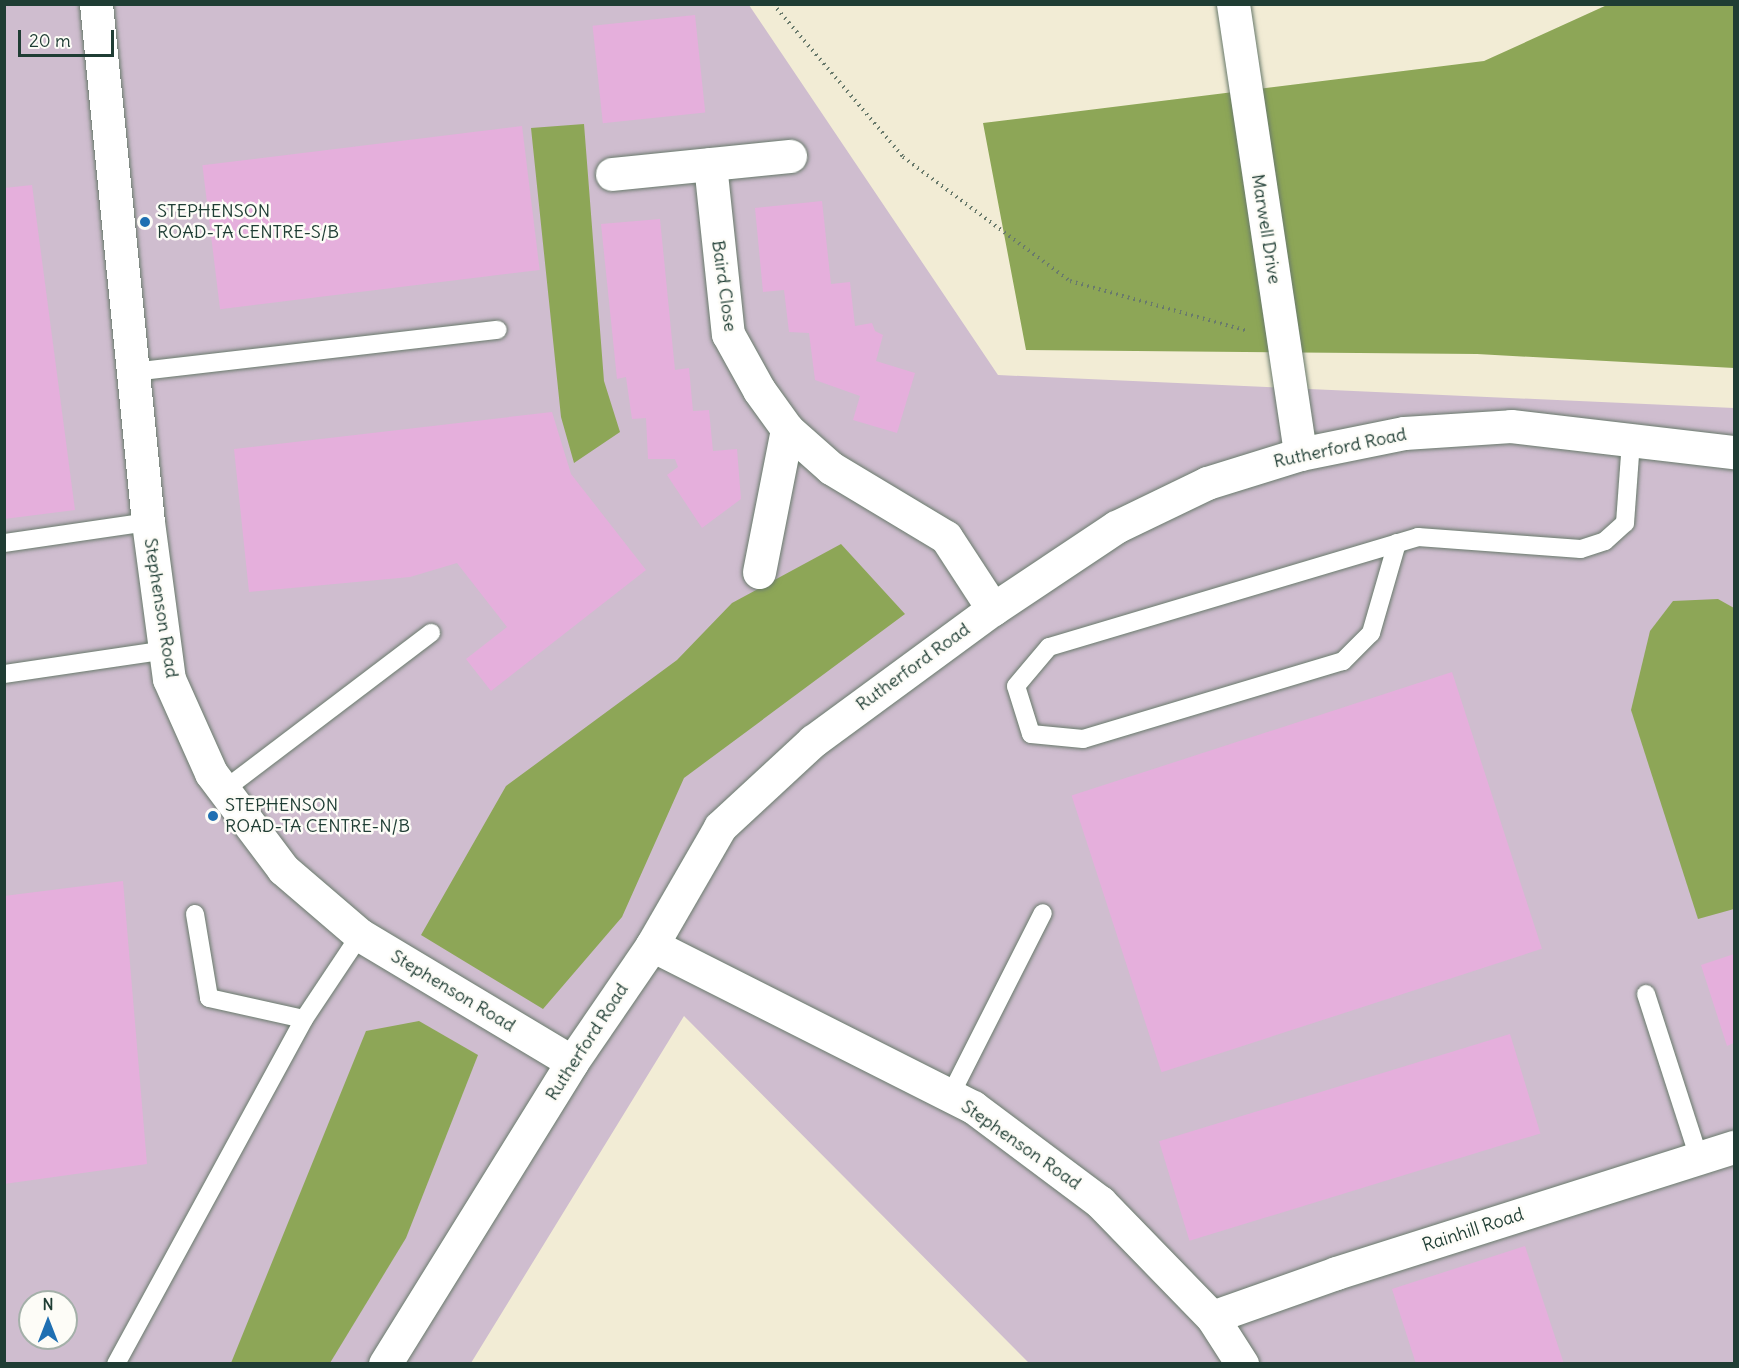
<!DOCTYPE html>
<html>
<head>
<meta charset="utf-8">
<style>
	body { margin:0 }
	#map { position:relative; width:1739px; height:1368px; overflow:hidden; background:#f2ecd5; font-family:Delius,sans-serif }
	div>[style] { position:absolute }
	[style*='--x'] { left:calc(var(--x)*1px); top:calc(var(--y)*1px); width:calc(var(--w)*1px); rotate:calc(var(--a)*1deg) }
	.industrial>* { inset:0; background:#cfbdcf }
	.forest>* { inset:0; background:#8da657 }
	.building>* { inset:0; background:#e5afdc; transform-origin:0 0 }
	.path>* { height:4px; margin-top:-2px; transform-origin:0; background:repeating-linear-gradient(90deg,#697a6c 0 1.5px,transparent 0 6px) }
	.roads { filter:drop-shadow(0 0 2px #697a6c) drop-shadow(0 0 2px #697a6c) }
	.lane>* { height:18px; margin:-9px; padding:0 9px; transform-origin:9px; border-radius:9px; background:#fff }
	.street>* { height:33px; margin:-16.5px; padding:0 16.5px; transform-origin:16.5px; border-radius:16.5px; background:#fff }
	.dots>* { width:16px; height:16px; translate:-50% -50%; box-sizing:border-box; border:3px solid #fdfcf7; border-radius:50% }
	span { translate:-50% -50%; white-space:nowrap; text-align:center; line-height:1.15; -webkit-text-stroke:5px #fdfcf7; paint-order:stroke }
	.poi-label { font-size:18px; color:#1f3d34 }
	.left { translate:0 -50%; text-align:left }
	.street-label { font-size:18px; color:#1f3d34 }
	.frame { position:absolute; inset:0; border:6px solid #1f3d34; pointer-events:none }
	.north { position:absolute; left:18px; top:1290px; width:60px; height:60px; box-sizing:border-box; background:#fdfcf7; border:2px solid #a4b0a9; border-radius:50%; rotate:0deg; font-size:16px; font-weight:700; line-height:24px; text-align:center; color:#1f3d34 }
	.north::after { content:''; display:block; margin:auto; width:21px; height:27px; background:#1f6fb2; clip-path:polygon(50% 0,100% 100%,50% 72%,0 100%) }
	.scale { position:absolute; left:18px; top:30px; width:96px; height:27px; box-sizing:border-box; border:3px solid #1f3d34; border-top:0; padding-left:8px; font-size:18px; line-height:21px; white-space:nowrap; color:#1f3d34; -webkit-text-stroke:4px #fdfcf7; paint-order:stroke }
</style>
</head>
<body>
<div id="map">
	<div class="industrial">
		<i style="clip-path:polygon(evenodd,5px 5px,749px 5px,998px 375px,1734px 408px,1734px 1363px,1029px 1363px,684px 1016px,471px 1363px,5px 1364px,5px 5px,30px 1302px,66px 1302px,66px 1338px,30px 1338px,30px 1302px)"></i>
	</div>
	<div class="forest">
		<i style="clip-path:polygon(1607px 5px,1734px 5px,1734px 368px,1477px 354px,1026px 350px,983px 123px,1484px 61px)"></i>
		<i style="clip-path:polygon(584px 124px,604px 381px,620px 432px,574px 463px,561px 417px,531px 128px)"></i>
		<i style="clip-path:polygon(841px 544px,905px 614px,684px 778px,622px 917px,543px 1009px,421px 935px,506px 786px,677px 660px,732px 603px)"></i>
		<i style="clip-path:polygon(1718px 599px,1734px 608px,1734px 909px,1698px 919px,1631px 710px,1650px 631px,1673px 601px)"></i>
		<i style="clip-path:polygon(419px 1021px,478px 1055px,406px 1238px,330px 1363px,231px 1363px,366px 1031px)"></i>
	</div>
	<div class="building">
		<i style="left:695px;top:15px;width:98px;height:103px;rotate:84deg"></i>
		<i style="left:522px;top:126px;width:145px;height:322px;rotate:83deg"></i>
		<i style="clip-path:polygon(32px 185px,75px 510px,4px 519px,4px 188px)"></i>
		<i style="clip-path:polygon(822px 201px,831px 284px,850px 282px,855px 326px,872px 323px,875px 331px,883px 335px,876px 361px,915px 373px,897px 433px,853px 420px,860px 396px,815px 380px,809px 333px,789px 332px,784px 290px,763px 292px,755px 208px)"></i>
		<i style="clip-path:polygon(660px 219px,675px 370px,689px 368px,693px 411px,709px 410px,713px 451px,737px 449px,741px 499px,702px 528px,667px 475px,678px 467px,675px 459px,648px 459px,646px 418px,632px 419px,626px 377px,617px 379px,601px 224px)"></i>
		<i style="clip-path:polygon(552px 412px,571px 474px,646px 570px,491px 691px,466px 659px,507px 627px,457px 563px,410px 577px,249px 592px,234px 449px)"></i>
		<i style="left:1452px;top:672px;width:291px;height:400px;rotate:72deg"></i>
		<i style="clip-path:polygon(123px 881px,147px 1164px,4px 1184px,4px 896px)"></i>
		<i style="clip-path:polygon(1734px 954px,1734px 1043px,1727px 1046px,1701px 965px)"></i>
		<i style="left:1510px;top:1034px;width:104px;height:367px;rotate:73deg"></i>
		<i style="clip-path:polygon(1525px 1246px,1564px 1364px,1416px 1364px,1392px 1289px)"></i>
	</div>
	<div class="path">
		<i style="--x:773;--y:4;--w:201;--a:49.6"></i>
		<i style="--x:903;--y:157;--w:208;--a:36.6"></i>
		<i style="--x:1070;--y:281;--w:185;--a:15.7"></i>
	</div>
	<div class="roads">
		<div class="lane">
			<i style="--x:133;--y:372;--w:367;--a:-6.6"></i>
			<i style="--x:4;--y:543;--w:146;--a:-8.3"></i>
			<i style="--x:1397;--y:543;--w:94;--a:106.1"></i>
			<i style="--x:1371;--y:633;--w:40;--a:135"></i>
			<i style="--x:1343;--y:661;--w:271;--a:163.3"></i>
			<i style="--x:1083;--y:739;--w:52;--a:-174.5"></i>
			<i style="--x:1031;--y:734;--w:50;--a:-107.4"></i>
			<i style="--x:1016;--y:686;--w:51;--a:-49.8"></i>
			<i style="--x:1049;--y:647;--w:385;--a:-16.6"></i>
			<i style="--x:1418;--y:537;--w:163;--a:4.2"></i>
			<i style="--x:1581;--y:549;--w:25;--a:-18"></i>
			<i style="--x:1605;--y:541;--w:27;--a:-42"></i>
			<i style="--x:1625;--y:523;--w:81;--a:-85.8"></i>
			<i style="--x:4;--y:674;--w:164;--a:-8.4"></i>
			<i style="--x:224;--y:790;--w:260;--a:-37.2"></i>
			<i style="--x:195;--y:914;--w:85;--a:80.5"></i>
			<i style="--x:209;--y:998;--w:97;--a:12.5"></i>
			<i style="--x:1646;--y:994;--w:172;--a:72.1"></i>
			<i style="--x:950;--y:1096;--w:205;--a:-63.1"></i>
			<i style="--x:116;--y:1364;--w:393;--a:-61.4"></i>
			<i style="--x:304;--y:1019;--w:101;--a:-56.3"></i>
		</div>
		<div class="street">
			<i style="--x:96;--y:4;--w:521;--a:84.27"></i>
			<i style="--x:148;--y:522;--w:158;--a:82.4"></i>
			<i style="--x:169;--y:679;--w:103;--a:65.9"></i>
			<i style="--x:211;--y:773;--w:120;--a:53.1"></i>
			<i style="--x:283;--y:869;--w:101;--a:40.6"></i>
			<i style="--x:360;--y:935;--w:247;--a:30.9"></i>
			<i style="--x:1233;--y:4;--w:455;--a:81.5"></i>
			<i style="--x:710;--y:164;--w:171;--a:84"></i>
			<i style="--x:728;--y:334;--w:64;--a:61"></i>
			<i style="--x:759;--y:390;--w:48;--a:54.3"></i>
			<i style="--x:787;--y:429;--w:59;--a:41.6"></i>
			<i style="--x:831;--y:468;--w:134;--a:31"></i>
			<i style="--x:946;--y:537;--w:86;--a:56.9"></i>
			<i style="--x:612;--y:174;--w:179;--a:-5.8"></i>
			<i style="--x:759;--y:572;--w:146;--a:-78.9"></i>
			<i style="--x:652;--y:945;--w:360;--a:26.8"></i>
			<i style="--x:973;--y:1107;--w:159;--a:36.8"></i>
			<i style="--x:1100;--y:1202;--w:161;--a:45.8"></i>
			<i style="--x:1212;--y:1317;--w:56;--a:57.4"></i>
			<i style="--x:1212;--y:1317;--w:132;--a:-19.5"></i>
			<i style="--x:1336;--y:1273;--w:417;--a:-17.6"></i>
			<i style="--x:385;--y:1364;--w:355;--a:-58.2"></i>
			<i style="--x:572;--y:1062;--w:142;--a:-55.6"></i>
			<i style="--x:652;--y:945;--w:136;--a:-60"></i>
			<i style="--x:720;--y:827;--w:127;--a:-42.8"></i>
			<i style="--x:813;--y:741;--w:223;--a:-36.3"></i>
			<i style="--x:993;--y:609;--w:148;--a:-33.7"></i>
			<i style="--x:1116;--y:527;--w:101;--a:-25.8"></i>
			<i style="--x:1207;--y:483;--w:97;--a:-17.3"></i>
			<i style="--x:1300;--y:454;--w:106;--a:-11.4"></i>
			<i style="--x:1404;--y:433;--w:107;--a:-3.7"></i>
			<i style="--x:1511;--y:426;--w:225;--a:6.7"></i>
		</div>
	</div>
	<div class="dots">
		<i style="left:145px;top:222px;background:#1f6fb2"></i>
		<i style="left:213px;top:816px;background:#1f6fb2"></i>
	</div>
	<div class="poi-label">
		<span class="left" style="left:157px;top:222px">STEPHENSON<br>ROAD-TA CENTRE-S/B</span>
		<span class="left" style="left:225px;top:816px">STEPHENSON<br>ROAD-TA CENTRE-N/B</span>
	</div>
	<div class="street-label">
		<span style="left:1266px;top:229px;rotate:81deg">Marwell Drive</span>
		<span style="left:724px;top:286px;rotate:82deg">Baird Close</span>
		<span style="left:1340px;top:448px;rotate:-12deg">Rutherford Road</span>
		<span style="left:161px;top:608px;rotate:81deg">Stephenson Road</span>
		<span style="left:913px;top:667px;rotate:-36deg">Rutherford Road</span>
		<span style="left:453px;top:991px;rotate:31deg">Stephenson Road</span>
		<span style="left:587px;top:1042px;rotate:-57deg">Rutherford Road</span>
		<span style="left:1021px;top:1145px;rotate:35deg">Stephenson Road</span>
		<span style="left:1473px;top:1230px;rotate:-18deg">Rainhill Road</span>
	</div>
	<div class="frame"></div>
	<div class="north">N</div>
	<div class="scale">20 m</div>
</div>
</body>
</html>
